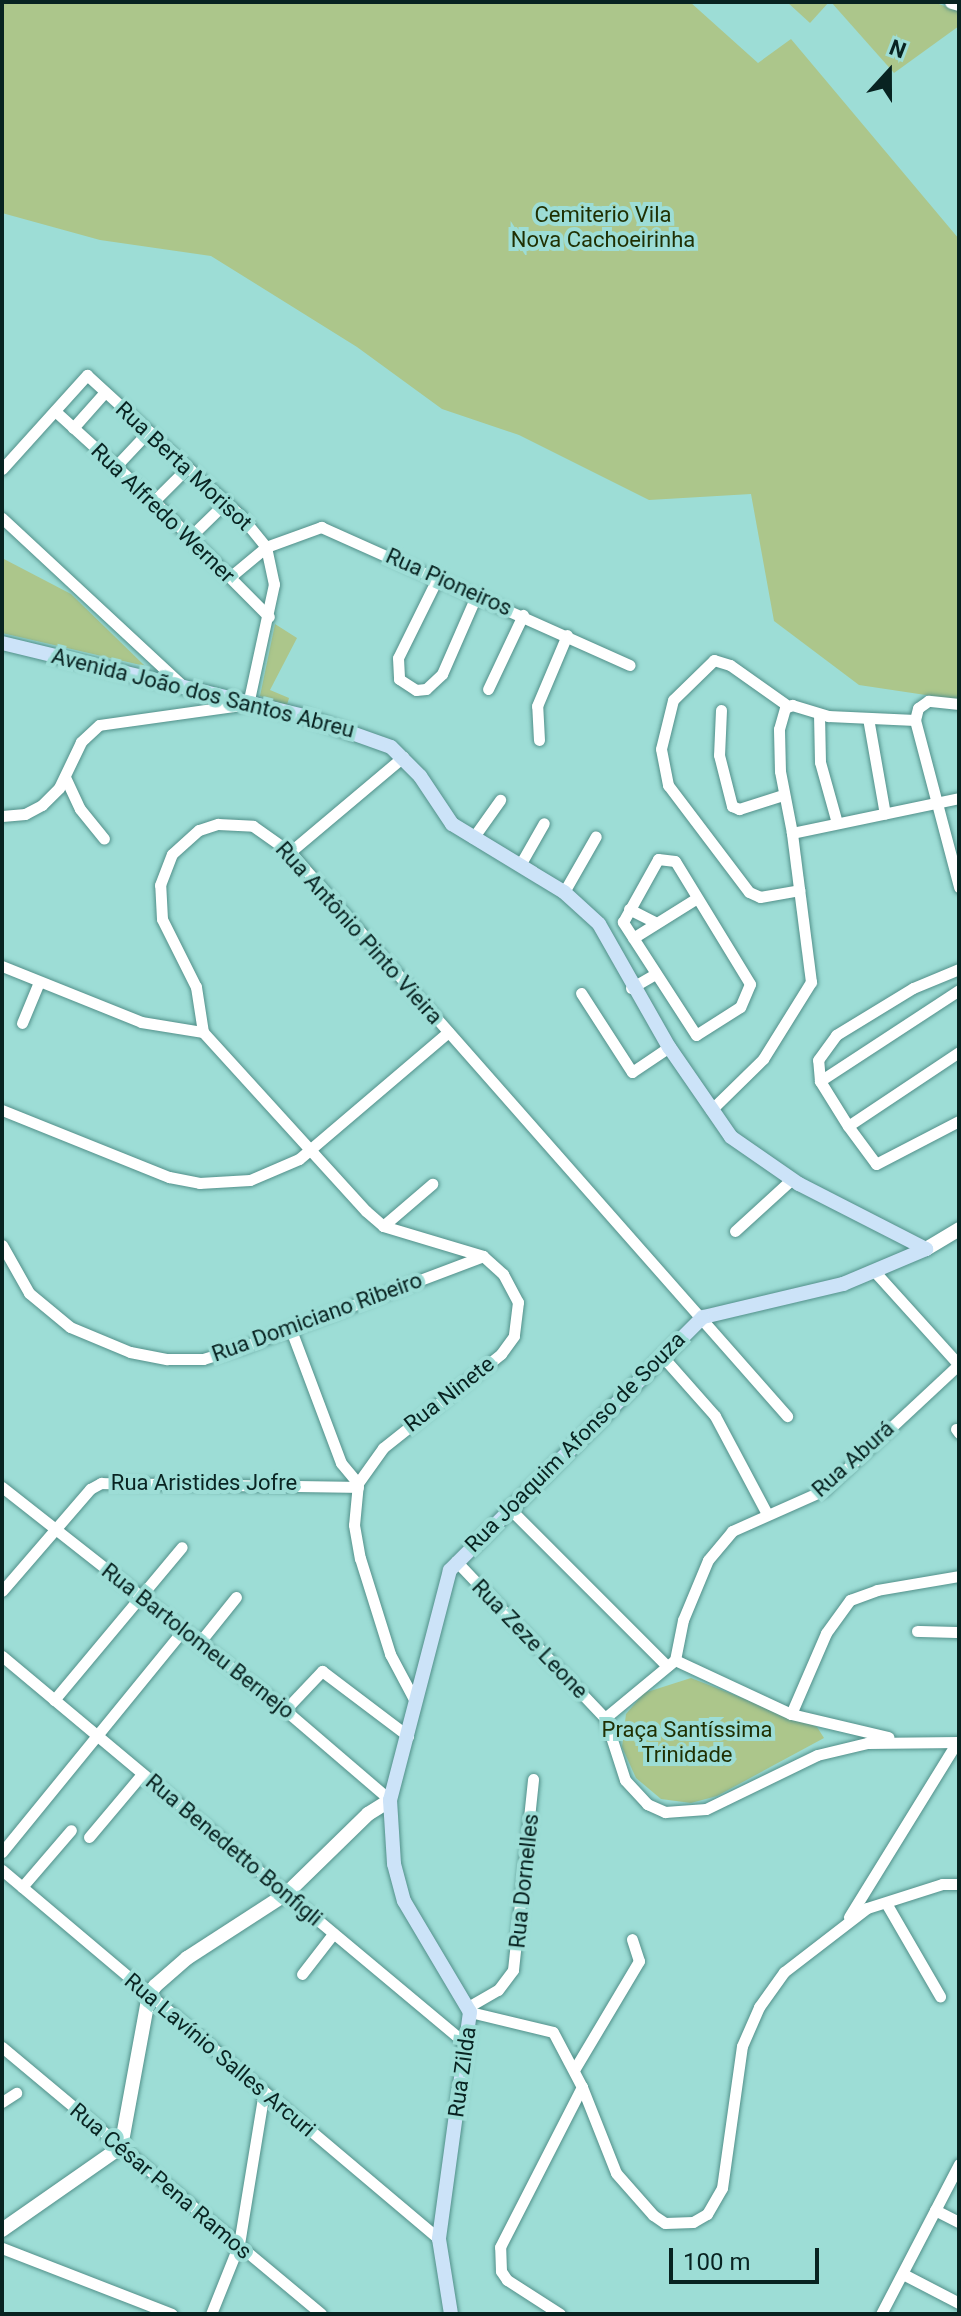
<!DOCTYPE html>
<html>
<head>
<meta charset="utf-8">
<style>
	body { margin:0 }
	#map { position:relative; width:961px; height:2316px; overflow:hidden; background:#9dddd6; font-family:Roboto,sans-serif }
	div>[style] { position:absolute }
	[style*='--x'] { left:calc(var(--x)*1px); top:calc(var(--y)*1px); width:calc(var(--w)*1px); rotate:calc(var(--a)*1deg) }
	.green>* { inset:0; background:#acc68b }
	.roads { filter:drop-shadow(0 0 2px #52908a) drop-shadow(0 0 2px #52908a) }
	.minor>* { height:11px; margin:-5.5px; padding:0 5.5px; transform-origin:5.5px; border-radius:5.5px; background:#fff }
	.tertiary>* { height:14px; margin:-7px; padding:0 7px; transform-origin:7px; border-radius:7px; background:#fff }
	.secondary>* { height:14px; margin:-7px; padding:0 7px; transform-origin:7px; border-radius:7px; background:#cce3f8 }
	span { translate:-50% -50%; white-space:nowrap; text-align:center; line-height:1.15; -webkit-text-stroke:8px #9dddd6; paint-order:stroke }
	.park-label { font-size:22px; color:#1f2f02 }
	.street-label { font-size:22px; color:#082321 }
	.frame { position:absolute; inset:0; border:4px solid #082321; pointer-events:none }
	.north { position:absolute; left:849px; top:32px; width:80px; height:80px; -webkit-text-stroke:6px #9dddd6; paint-order:stroke; rotate:21deg; font-size:22px; font-weight:700; line-height:32px; text-align:center; color:#082321 }
	.north::after { content:''; display:block; margin:auto; width:28px; height:36px; background:#082321; clip-path:polygon(50% 0,100% 100%,50% 72%,0 100%) }
	.scale { position:absolute; left:669px; top:2248px; width:150px; height:36px; box-sizing:border-box; border:4px solid #082321; border-top:0; padding-left:10px; font-size:24px; line-height:28px; white-space:nowrap; color:#082321; -webkit-text-stroke:6px #9dddd6; paint-order:stroke }
</style>
</head>
<body>
<div id="map">
	<div class="green">
		<i style="clip-path:polygon(2px 2px,690px 2px,758px 63px,791px 39px,959px 239px,959px 700px,859px 685px,774px 621px,751px 494px,649px 500px,519px 435px,442px 409px,357px 347px,211px 256px,100px 240px,2px 213px)"></i>
		<i style="clip-path:polygon(787px 2px,829px 2px,810px 23px)"></i>
		<i style="clip-path:polygon(831px 2px,933px 2px,959px 11px,959px 26px,894px 73px)"></i>
		<i style="clip-path:polygon(2px 558px,71px 594px,145px 666px,2px 633px)"></i>
		<i style="clip-path:polygon(275px 624px,297px 638px,270px 690px,289px 698px,287px 705px,260px 696px)"></i>
		<i style="clip-path:polygon(691px 1678px,817px 1727px,824px 1738px,717px 1796px,691px 1803px,661px 1799px,636px 1778px,622px 1747px,626px 1714px,644px 1693px)"></i>
	</div>
	<div class="roads">
		<div class="minor">
			<i style="--x:55;--y:411;--w:134;--a:42.3"></i>
			<i style="--x:154;--y:501;--w:163;--a:45.2"></i>
			<i style="--x:73;--y:428;--w:48;--a:-48.4"></i>
			<i style="--x:116;--y:466;--w:48;--a:-46.7"></i>
			<i style="--x:2;--y:469;--w:127;--a:-47.9"></i>
			<i style="--x:87;--y:375;--w:207;--a:42.5"></i>
			<i style="--x:240;--y:515;--w:41;--a:50.9"></i>
			<i style="--x:266;--y:547;--w:38;--a:78"></i>
			<i style="--x:274;--y:584;--w:123;--a:102.2"></i>
			<i style="--x:248;--y:704;--w:150;--a:172"></i>
			<i style="--x:99;--y:725;--w:25;--a:137"></i>
			<i style="--x:81;--y:742;--w:51;--a:115.6"></i>
			<i style="--x:59;--y:788;--w:24;--a:135"></i>
			<i style="--x:42;--y:805;--w:19;--a:152"></i>
			<i style="--x:25;--y:814;--w:23;--a:175"></i>
			<i style="--x:154;--y:501;--w:48;--a:-45"></i>
			<i style="--x:2;--y:518;--w:247;--a:42.9"></i>
			<i style="--x:190;--y:537;--w:50;--a:-44.2"></i>
			<i style="--x:230;--y:577;--w:47;--a:-39.8"></i>
			<i style="--x:266;--y:547;--w:59;--a:-20"></i>
			<i style="--x:321;--y:527;--w:338;--a:24.1"></i>
			<i style="--x:438;--y:577;--w:90;--a:116.3"></i>
			<i style="--x:398;--y:658;--w:21;--a:87"></i>
			<i style="--x:399;--y:679;--w:20;--a:33"></i>
			<i style="--x:416;--y:690;--w:10;--a:-6"></i>
			<i style="--x:426;--y:689;--w:22;--a:-43"></i>
			<i style="--x:442;--y:674;--w:87;--a:-66.4"></i>
			<i style="--x:488;--y:689;--w:82;--a:-64.7"></i>
			<i style="--x:959;--y:704;--w:31;--a:-174"></i>
			<i style="--x:928;--y:701;--w:12;--a:145"></i>
			<i style="--x:918;--y:708;--w:12;--a:104"></i>
			<i style="--x:915;--y:720;--w:173;--a:75.2"></i>
			<i style="--x:788;--y:706;--w:71;--a:-144.7"></i>
			<i style="--x:730;--y:665;--w:17;--a:-163"></i>
			<i style="--x:714;--y:660;--w:57;--a:135.7"></i>
			<i style="--x:673;--y:700;--w:50;--a:103.8"></i>
			<i style="--x:661;--y:749;--w:37;--a:79"></i>
			<i style="--x:668;--y:785;--w:134;--a:52.9"></i>
			<i style="--x:749;--y:892;--w:12;--a:24"></i>
			<i style="--x:760;--y:897;--w:40;--a:-10"></i>
			<i style="--x:721;--y:710;--w:45;--a:92.5"></i>
			<i style="--x:719;--y:755;--w:53;--a:75.7"></i>
			<i style="--x:732;--y:806;--w:8;--a:23"></i>
			<i style="--x:739;--y:809;--w:46;--a:-17.7"></i>
			<i style="--x:819;--y:714;--w:48;--a:88.8"></i>
			<i style="--x:820;--y:762;--w:63;--a:74.4"></i>
			<i style="--x:868;--y:718;--w:97;--a:80"></i>
			<i style="--x:539;--y:740;--w:34;--a:-93"></i>
			<i style="--x:537;--y:706;--w:77;--a:-67.1"></i>
			<i style="--x:65;--y:777;--w:35;--a:65"></i>
			<i style="--x:80;--y:809;--w:38;--a:51"></i>
			<i style="--x:792;--y:833;--w:63;--a:-101"></i>
			<i style="--x:780;--y:771;--w:42;--a:-91.4"></i>
			<i style="--x:779;--y:729;--w:22;--a:-74"></i>
			<i style="--x:785;--y:708;--w:8;--a:-23"></i>
			<i style="--x:792;--y:705;--w:38;--a:17"></i>
			<i style="--x:828;--y:716;--w:87;--a:2.6"></i>
			<i style="--x:473;--y:838;--w:47;--a:-54.6"></i>
			<i style="--x:290;--y:852;--w:148;--a:-40.1"></i>
			<i style="--x:658;--y:859;--w:17;--a:7"></i>
			<i style="--x:675;--y:861;--w:144;--a:58.6"></i>
			<i style="--x:750;--y:984;--w:25;--a:113"></i>
			<i style="--x:740;--y:1007;--w:52;--a:147.5"></i>
			<i style="--x:696;--y:1035;--w:135;--a:-122.9"></i>
			<i style="--x:623;--y:922;--w:72;--a:-60.9"></i>
			<i style="--x:520;--y:865;--w:48;--a:-60.3"></i>
			<i style="--x:564;--y:892;--w:64;--a:-60.3"></i>
			<i style="--x:629;--y:909;--w:28;--a:27"></i>
			<i style="--x:633;--y:938;--w:75;--a:-32"></i>
			<i style="--x:2;--y:966;--w:150;--a:21.9"></i>
			<i style="--x:141;--y:1022;--w:63;--a:9.2"></i>
			<i style="--x:631;--y:988;--w:28;--a:-30"></i>
			<i style="--x:581;--y:993;--w:94;--a:57.2"></i>
			<i style="--x:632;--y:1072;--w:45;--a:-34"></i>
			<i style="--x:22;--y:1023;--w:44;--a:-67.5"></i>
			<i style="--x:203;--y:1032;--w:46;--a:-98.8"></i>
			<i style="--x:196;--y:987;--w:76;--a:-116.6"></i>
			<i style="--x:162;--y:919;--w:34;--a:-93"></i>
			<i style="--x:160;--y:885;--w:33;--a:-69"></i>
			<i style="--x:172;--y:854;--w:36;--a:-42"></i>
			<i style="--x:199;--y:830;--w:20;--a:-18"></i>
			<i style="--x:218;--y:824;--w:35;--a:3"></i>
			<i style="--x:253;--y:826;--w:45;--a:35.1"></i>
			<i style="--x:290;--y:852;--w:752;--a:48.61"></i>
			<i style="--x:203;--y:1032;--w:242;--a:47.7"></i>
			<i style="--x:366;--y:1211;--w:23;--a:41"></i>
			<i style="--x:383;--y:1226;--w:104;--a:16.7"></i>
			<i style="--x:483;--y:1256;--w:27;--a:42"></i>
			<i style="--x:503;--y:1274;--w:32;--a:62"></i>
			<i style="--x:518;--y:1302;--w:34;--a:97"></i>
			<i style="--x:514;--y:1336;--w:22;--a:126"></i>
			<i style="--x:501;--y:1354;--w:151;--a:141.5"></i>
			<i style="--x:383;--y:1448;--w:43;--a:125.5"></i>
			<i style="--x:358;--y:1483;--w:42;--a:95.4"></i>
			<i style="--x:354;--y:1525;--w:34;--a:80"></i>
			<i style="--x:360;--y:1558;--w:101;--a:72.6"></i>
			<i style="--x:390;--y:1654;--w:53;--a:62"></i>
			<i style="--x:959;--y:1052;--w:133;--a:146.3"></i>
			<i style="--x:848;--y:1126;--w:47;--a:53.6"></i>
			<i style="--x:876;--y:1164;--w:93;--a:-27.4"></i>
			<i style="--x:820;--y:1081;--w:21;--a:-95"></i>
			<i style="--x:818;--y:1060;--w:31;--a:-54"></i>
			<i style="--x:836;--y:1035;--w:90;--a:-31.4"></i>
			<i style="--x:913;--y:988;--w:50;--a:-22.4"></i>
			<i style="--x:2;--y:1110;--w:180;--a:21.9"></i>
			<i style="--x:169;--y:1177;--w:31;--a:11"></i>
			<i style="--x:199;--y:1183;--w:51;--a:-3.4"></i>
			<i style="--x:250;--y:1180;--w:53;--a:-23.2"></i>
			<i style="--x:299;--y:1159;--w:196;--a:-40.4"></i>
			<i style="--x:711;--y:1110;--w:73;--a:-44.4"></i>
			<i style="--x:763;--y:1059;--w:91;--a:-58.1"></i>
			<i style="--x:811;--y:982;--w:150;--a:-97.3"></i>
			<i style="--x:792;--y:833;--w:171;--a:-11.8"></i>
			<i style="--x:848;--y:1126;--w:53;--a:-121.9"></i>
			<i style="--x:820;--y:1081;--w:166;--a:-33.2"></i>
			<i style="--x:383;--y:1226;--w:65;--a:-40.6"></i>
			<i style="--x:735;--y:1231;--w:77;--a:-42.4"></i>
			<i style="--x:2;--y:1245;--w:55;--a:60.6"></i>
			<i style="--x:29;--y:1293;--w:53;--a:39.7"></i>
			<i style="--x:70;--y:1327;--w:65;--a:22.6"></i>
			<i style="--x:130;--y:1352;--w:38;--a:11"></i>
			<i style="--x:167;--y:1359;--w:36;--a:0"></i>
			<i style="--x:203;--y:1359;--w:39;--a:-17"></i>
			<i style="--x:240;--y:1348;--w:260;--a:-20.7"></i>
			<i style="--x:875;--y:1272;--w:125;--a:47.9"></i>
			<i style="--x:291;--y:1330;--w:142;--a:69.4"></i>
			<i style="--x:341;--y:1463;--w:26;--a:50"></i>
			<i style="--x:662;--y:1356;--w:80;--a:48.5"></i>
			<i style="--x:715;--y:1416;--w:111;--a:62"></i>
			<i style="--x:956;--y:1429;--w:5;--a:53"></i>
			<i style="--x:2;--y:1487;--w:360;--a:38.2"></i>
			<i style="--x:285;--y:1710;--w:138;--a:40.6"></i>
			<i style="--x:508;--y:1507;--w:225;--a:45"></i>
			<i style="--x:456;--y:1561;--w:216;--a:46.5"></i>
			<i style="--x:2;--y:1591;--w:135;--a:-49.2"></i>
			<i style="--x:90;--y:1489;--w:13;--a:-29"></i>
			<i style="--x:101;--y:1483;--w:257;--a:0.9"></i>
			<i style="--x:917;--y:1631;--w:42;--a:1.4"></i>
			<i style="--x:199;--y:1643;--w:59;--a:-51.2"></i>
			<i style="--x:2;--y:1656;--w:605;--a:39.9"></i>
			<i style="--x:675;--y:1660;--w:91;--a:140.4"></i>
			<i style="--x:605;--y:1718;--w:65;--a:72.1"></i>
			<i style="--x:625;--y:1780;--w:33;--a:47"></i>
			<i style="--x:647;--y:1804;--w:20;--a:24"></i>
			<i style="--x:665;--y:1812;--w:41;--a:-4.2"></i>
			<i style="--x:706;--y:1809;--w:123;--a:-25.9"></i>
			<i style="--x:817;--y:1755;--w:51;--a:-13.5"></i>
			<i style="--x:867;--y:1743;--w:92;--a:-0.6"></i>
			<i style="--x:675;--y:1660;--w:41;--a:-78.7"></i>
			<i style="--x:683;--y:1620;--w:65;--a:-67.4"></i>
			<i style="--x:708;--y:1560;--w:38;--a:-50"></i>
			<i style="--x:732;--y:1531;--w:101;--a:-24"></i>
			<i style="--x:824;--y:1490;--w:183;--a:-43"></i>
			<i style="--x:675;--y:1660;--w:128;--a:25"></i>
			<i style="--x:791;--y:1714;--w:100;--a:13.3"></i>
			<i style="--x:54;--y:1700;--w:199;--a:-50.1"></i>
			<i style="--x:285;--y:1710;--w:54;--a:-46.5"></i>
			<i style="--x:322;--y:1671;--w:108;--a:37.1"></i>
			<i style="--x:791;--y:1714;--w:88;--a:-66.6"></i>
			<i style="--x:826;--y:1633;--w:41;--a:-54"></i>
			<i style="--x:850;--y:1600;--w:29;--a:-20"></i>
			<i style="--x:877;--y:1590;--w:83;--a:-9.7"></i>
			<i style="--x:89;--y:1837;--w:82;--a:-49.9"></i>
			<i style="--x:2;--y:1852;--w:285;--a:-50.8"></i>
			<i style="--x:2;--y:1870;--w:572;--a:40.18"></i>
			<i style="--x:22;--y:1887;--w:75;--a:-49.3"></i>
			<i style="--x:886;--y:1903;--w:108;--a:59.9"></i>
			<i style="--x:849;--y:1917;--w:206;--a:-58.3"></i>
			<i style="--x:302;--y:1974;--w:51;--a:-52.2"></i>
			<i style="--x:468;--y:2007;--w:34;--a:-30"></i>
			<i style="--x:498;--y:1990;--w:25;--a:-53"></i>
			<i style="--x:513;--y:1970;--w:192;--a:-84"></i>
			<i style="--x:470;--y:2012;--w:85;--a:13.5"></i>
			<i style="--x:553;--y:2032;--w:62;--a:62.2"></i>
			<i style="--x:582;--y:2087;--w:92;--a:68.4"></i>
			<i style="--x:616;--y:2173;--w:56;--a:48.6"></i>
			<i style="--x:653;--y:2215;--w:14;--a:34"></i>
			<i style="--x:665;--y:2223;--w:28;--a:-2"></i>
			<i style="--x:693;--y:2222;--w:16;--a:-30"></i>
			<i style="--x:707;--y:2214;--w:30;--a:-60"></i>
			<i style="--x:722;--y:2188;--w:143;--a:-82"></i>
			<i style="--x:742;--y:2046;--w:43;--a:-66.4"></i>
			<i style="--x:759;--y:2007;--w:43;--a:-54.5"></i>
			<i style="--x:784;--y:1972;--w:105;--a:-37.6"></i>
			<i style="--x:867;--y:1908;--w:79;--a:-17.7"></i>
			<i style="--x:942;--y:1884;--w:17;--a:0"></i>
			<i style="--x:2;--y:2047;--w:416;--a:39.9"></i>
			<i style="--x:574;--y:2070;--w:127;--a:-59.2"></i>
			<i style="--x:639;--y:1961;--w:23;--a:-108"></i>
			<i style="--x:2;--y:2102;--w:17;--a:-33"></i>
			<i style="--x:935;--y:2210;--w:27;--a:27"></i>
			<i style="--x:2;--y:2248;--w:182;--a:21.2"></i>
			<i style="--x:903;--y:2274;--w:63;--a:27.4"></i>
			<i style="--x:211;--y:2314;--w:75;--a:-68.2"></i>
			<i style="--x:239;--y:2244;--w:154;--a:-80.7"></i>
			<i style="--x:560;--y:2314;--w:63;--a:-147.3"></i>
			<i style="--x:507;--y:2280;--w:11;--a:-124"></i>
			<i style="--x:501;--y:2271;--w:24;--a:-92"></i>
			<i style="--x:500;--y:2247;--w:180;--a:-62.9"></i>
			<i style="--x:881;--y:2314;--w:169;--a:-62.5"></i>
		</div>
		<div class="tertiary">
			<i style="--x:952;--y:2;--w:7;--a:16"></i>
			<i style="--x:926;--y:1249;--w:39;--a:-31"></i>
			<i style="--x:2;--y:2230;--w:145;--a:-34.9"></i>
			<i style="--x:121;--y:2147;--w:155;--a:-79.6"></i>
			<i style="--x:149;--y:1995;--w:11;--a:-56"></i>
			<i style="--x:155;--y:1986;--w:43;--a:-41.2"></i>
			<i style="--x:187;--y:1958;--w:118;--a:-32.9"></i>
			<i style="--x:286;--y:1894;--w:115;--a:-44.3"></i>
			<i style="--x:368;--y:1814;--w:26;--a:-32"></i>
		</div>
		<div class="secondary">
			<i style="--x:2;--y:643;--w:311;--a:13.6"></i>
			<i style="--x:304;--y:716;--w:92;--a:19.6"></i>
			<i style="--x:391;--y:747;--w:41;--a:45"></i>
			<i style="--x:420;--y:776;--w:58;--a:56.3"></i>
			<i style="--x:452;--y:824;--w:131;--a:31.3"></i>
			<i style="--x:564;--y:892;--w:47;--a:42.4"></i>
			<i style="--x:599;--y:924;--w:142;--a:60.4"></i>
			<i style="--x:669;--y:1047;--w:109;--a:55.4"></i>
			<i style="--x:731;--y:1137;--w:83;--a:34.7"></i>
			<i style="--x:799;--y:1184;--w:143;--a:27.1"></i>
			<i style="--x:926;--y:1249;--w:90;--a:157.1"></i>
			<i style="--x:843;--y:1284;--w:144;--a:166.7"></i>
			<i style="--x:703;--y:1317;--w:358;--a:135"></i>
			<i style="--x:450;--y:1570;--w:238;--a:104.6"></i>
			<i style="--x:390;--y:1800;--w:64;--a:86.4"></i>
			<i style="--x:394;--y:1864;--w:38;--a:75"></i>
			<i style="--x:404;--y:1901;--w:129;--a:59.3"></i>
			<i style="--x:470;--y:2012;--w:229;--a:97.8"></i>
			<i style="--x:439;--y:2239;--w:76;--a:80.9"></i>
		</div>
	</div>
	<div class="park-label">
		<span style="left:603px;top:227px">Cemiterio Vila<br>Nova Cachoeirinha</span>
		<span style="left:687px;top:1742px">Praça Santíssima<br>Trinidade</span>
	</div>
	<div class="street-label">
		<span style="left:184px;top:466px;rotate:43deg">Rua Berta Morisot</span>
		<span style="left:163px;top:513px;rotate:44deg">Rua Alfredo Werner</span>
		<span style="left:449px;top:582px;rotate:24deg">Rua Pioneiros</span>
		<span style="left:203px;top:693px;rotate:14deg">Avenida João dos Santos Abreu</span>
		<span style="left:359px;top:933px;rotate:48deg">Rua Antônio Pinto Vieira</span>
		<span style="left:317px;top:1317px;rotate:-20deg">Rua Domiciano Ribeiro</span>
		<span style="left:449px;top:1394px;rotate:-38deg">Rua Ninete</span>
		<span style="left:575px;top:1442px;rotate:-45deg">Rua Joaquim Afonso de Souza</span>
		<span style="left:853px;top:1459px;rotate:-42deg">Rua Aburá</span>
		<span style="left:204px;top:1483px">Rua Aristides Jofre</span>
		<span style="left:530px;top:1639px;rotate:46deg">Rua Zeze Leone</span>
		<span style="left:198px;top:1641px;rotate:38deg">Rua Bartolomeu Bernejo</span>
		<span style="left:234px;top:1850px;rotate:40deg">Rua Benedetto Bonfigli</span>
		<span style="left:524px;top:1881px;rotate:-84deg">Rua Dornelles</span>
		<span style="left:220px;top:2055px;rotate:40deg">Rua Lavínio Salles Arcuri</span>
		<span style="left:462px;top:2072px;rotate:-82deg">Rua Zilda</span>
		<span style="left:161px;top:2181px;rotate:40deg">Rua César Pena Ramos</span>
	</div>
	<div class="frame"></div>
	<div class="north">N</div>
	<div class="scale">100 m</div>
</div>
</body>
</html>
